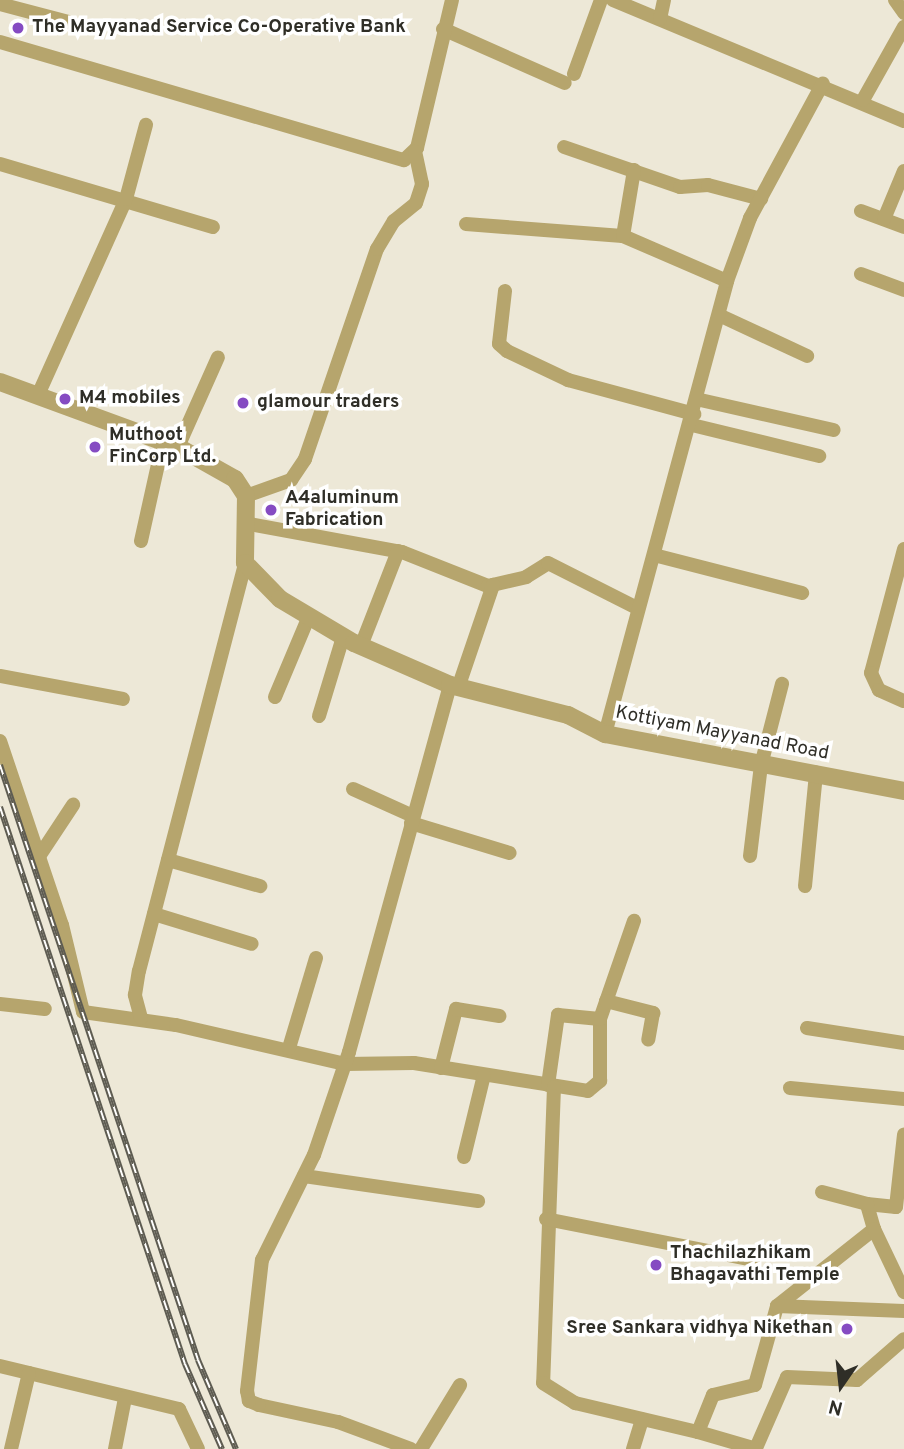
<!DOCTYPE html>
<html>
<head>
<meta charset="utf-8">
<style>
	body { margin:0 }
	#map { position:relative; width:904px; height:1449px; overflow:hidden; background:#ede8d7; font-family:Overpass,sans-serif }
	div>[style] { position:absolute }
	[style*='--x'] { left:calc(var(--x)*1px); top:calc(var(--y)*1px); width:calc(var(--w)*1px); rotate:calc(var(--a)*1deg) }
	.minor>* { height:14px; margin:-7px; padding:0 7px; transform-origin:7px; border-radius:7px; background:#b6a56d }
	.tertiary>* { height:18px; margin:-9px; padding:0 9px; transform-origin:9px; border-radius:9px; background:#b6a56d }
	.rail>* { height:6px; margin-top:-3px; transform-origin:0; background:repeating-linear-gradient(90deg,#fff 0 10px,#5e5c52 0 20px); box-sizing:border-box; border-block:2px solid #5e5c52 }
	.dots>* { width:19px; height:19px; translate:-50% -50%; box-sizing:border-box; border:4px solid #fff; border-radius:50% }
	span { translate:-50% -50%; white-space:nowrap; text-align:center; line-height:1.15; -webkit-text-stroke:7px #fff; paint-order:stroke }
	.poi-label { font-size:19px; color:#2f2e27; font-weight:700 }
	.left { translate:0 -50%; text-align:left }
	.right { translate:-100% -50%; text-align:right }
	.street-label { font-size:19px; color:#2f2e27 }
	.north { position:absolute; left:806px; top:1351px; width:70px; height:70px; -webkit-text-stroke:5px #fff; paint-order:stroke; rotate:194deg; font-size:19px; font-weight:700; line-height:28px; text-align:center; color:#2f2e27 }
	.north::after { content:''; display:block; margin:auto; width:24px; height:32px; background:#2f2e27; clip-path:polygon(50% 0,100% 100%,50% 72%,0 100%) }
</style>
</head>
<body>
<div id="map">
	<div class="minor">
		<i style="--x:613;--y:0;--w:315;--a:22.6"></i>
		<i style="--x:895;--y:0;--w:16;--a:55"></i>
		<i style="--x:0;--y:4;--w:70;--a:14.8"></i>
		<i style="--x:660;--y:19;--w:19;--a:-78"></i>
		<i style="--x:443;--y:29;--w:133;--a:23.9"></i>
		<i style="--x:0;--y:42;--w:421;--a:16.3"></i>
		<i style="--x:404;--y:160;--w:18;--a:-43"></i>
		<i style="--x:417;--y:148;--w:152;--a:-76.7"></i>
		<i style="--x:574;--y:74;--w:79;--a:-70"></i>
		<i style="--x:863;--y:100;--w:84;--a:-60.7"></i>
		<i style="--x:564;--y:147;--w:123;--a:19"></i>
		<i style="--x:680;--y:187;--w:28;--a:-4"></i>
		<i style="--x:708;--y:185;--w:55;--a:14.8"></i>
		<i style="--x:0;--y:164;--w:222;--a:16.5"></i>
		<i style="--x:861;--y:211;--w:46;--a:20.4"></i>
		<i style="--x:884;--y:219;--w:52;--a:-67.4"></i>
		<i style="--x:466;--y:224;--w:157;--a:4.4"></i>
		<i style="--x:623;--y:236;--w:113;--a:23.4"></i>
		<i style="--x:623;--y:236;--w:67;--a:-80.5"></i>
		<i style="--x:861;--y:274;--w:46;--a:20.4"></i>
		<i style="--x:505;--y:291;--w:53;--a:96.5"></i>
		<i style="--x:499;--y:344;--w:11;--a:41"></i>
		<i style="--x:507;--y:351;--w:68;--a:25.4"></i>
		<i style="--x:568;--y:380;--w:131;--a:15.1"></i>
		<i style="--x:721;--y:316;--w:95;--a:24.9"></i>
		<i style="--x:38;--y:395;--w:215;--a:-65.8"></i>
		<i style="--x:126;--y:199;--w:77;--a:-74.9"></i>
		<i style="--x:696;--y:399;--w:141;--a:12.7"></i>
		<i style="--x:692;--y:425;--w:131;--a:13.7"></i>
		<i style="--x:178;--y:447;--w:98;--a:-66"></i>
		<i style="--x:246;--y:496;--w:48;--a:-19.6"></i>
		<i style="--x:291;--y:480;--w:25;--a:-56"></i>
		<i style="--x:305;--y:459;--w:222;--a:-71.1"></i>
		<i style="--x:377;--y:249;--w:33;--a:-59"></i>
		<i style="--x:394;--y:221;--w:28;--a:-39"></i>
		<i style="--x:416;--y:203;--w:20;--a:-72"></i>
		<i style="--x:422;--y:184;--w:33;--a:-102"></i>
		<i style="--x:244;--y:523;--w:161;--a:10.4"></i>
		<i style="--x:402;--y:552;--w:92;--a:21.6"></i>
		<i style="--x:488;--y:586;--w:39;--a:-13"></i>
		<i style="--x:526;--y:577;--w:26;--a:-32"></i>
		<i style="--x:548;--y:563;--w:97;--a:26.8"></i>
		<i style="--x:141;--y:541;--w:101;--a:-77.5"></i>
		<i style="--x:904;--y:549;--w:128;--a:104.9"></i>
		<i style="--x:871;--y:673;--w:19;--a:65"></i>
		<i style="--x:879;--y:690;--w:27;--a:24"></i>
		<i style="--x:654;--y:555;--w:153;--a:14.4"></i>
		<i style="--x:361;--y:646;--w:102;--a:-68.7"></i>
		<i style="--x:0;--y:676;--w:125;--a:10.6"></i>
		<i style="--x:458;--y:688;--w:109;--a:-71.2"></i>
		<i style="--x:275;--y:697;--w:88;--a:-67.2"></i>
		<i style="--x:319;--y:716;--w:83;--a:-73.1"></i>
		<i style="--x:605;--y:734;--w:469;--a:-74.9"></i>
		<i style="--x:727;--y:281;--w:67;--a:-69.9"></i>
		<i style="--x:750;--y:218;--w:153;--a:-61.6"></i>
		<i style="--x:0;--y:741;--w:194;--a:71.4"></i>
		<i style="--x:62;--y:925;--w:89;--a:76.4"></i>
		<i style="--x:83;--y:1012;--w:94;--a:8"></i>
		<i style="--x:176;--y:1025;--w:173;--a:13"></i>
		<i style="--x:345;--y:1064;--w:69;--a:-0.8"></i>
		<i style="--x:414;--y:1063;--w:176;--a:9.1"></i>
		<i style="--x:588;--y:1091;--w:16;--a:-40"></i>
		<i style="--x:600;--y:1081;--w:62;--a:-90"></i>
		<i style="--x:600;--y:1019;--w:104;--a:-70.9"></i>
		<i style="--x:353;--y:789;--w:66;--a:24.2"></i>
		<i style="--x:411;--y:823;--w:103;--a:16.9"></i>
		<i style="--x:750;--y:856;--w:92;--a:-83.1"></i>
		<i style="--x:761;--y:765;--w:84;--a:-75.5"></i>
		<i style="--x:38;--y:858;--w:64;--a:-56.6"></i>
		<i style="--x:168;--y:860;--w:96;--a:15.8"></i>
		<i style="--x:805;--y:886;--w:114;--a:-84.4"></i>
		<i style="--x:154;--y:914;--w:102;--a:17"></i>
		<i style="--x:606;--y:1001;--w:49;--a:14.3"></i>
		<i style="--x:653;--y:1013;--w:27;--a:100"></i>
		<i style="--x:0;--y:1004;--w:45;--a:6.3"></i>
		<i style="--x:141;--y:1018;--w:24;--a:-105"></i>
		<i style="--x:135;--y:995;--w:24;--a:-81"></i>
		<i style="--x:139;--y:971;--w:422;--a:-75.4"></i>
		<i style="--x:807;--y:1028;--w:98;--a:8.8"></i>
		<i style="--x:289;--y:1048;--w:94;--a:-73.3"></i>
		<i style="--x:441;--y:1068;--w:61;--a:-75.7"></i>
		<i style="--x:456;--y:1009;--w:44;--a:9.2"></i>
		<i style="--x:548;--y:1085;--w:71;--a:-81.9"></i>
		<i style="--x:558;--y:1015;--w:42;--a:5.4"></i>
		<i style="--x:554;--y:1087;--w:296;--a:92.1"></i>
		<i style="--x:543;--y:1383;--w:38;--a:32"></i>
		<i style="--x:575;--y:1403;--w:126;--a:13.3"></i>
		<i style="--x:698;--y:1432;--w:40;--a:-68"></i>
		<i style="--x:713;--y:1395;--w:43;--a:-13.4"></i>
		<i style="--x:755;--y:1385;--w:82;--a:-74.4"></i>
		<i style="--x:777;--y:1306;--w:124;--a:-38.4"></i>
		<i style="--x:874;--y:1229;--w:26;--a:-106"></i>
		<i style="--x:867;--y:1204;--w:29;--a:6"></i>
		<i style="--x:896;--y:1207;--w:73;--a:-83.7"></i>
		<i style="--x:790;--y:1088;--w:115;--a:5.5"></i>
		<i style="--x:464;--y:1157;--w:84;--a:-76.3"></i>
		<i style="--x:304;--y:1176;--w:176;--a:8.2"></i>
		<i style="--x:822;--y:1192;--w:47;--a:14.9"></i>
		<i style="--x:546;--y:1219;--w:211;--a:11.2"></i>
		<i style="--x:874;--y:1229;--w:70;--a:64.5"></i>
		<i style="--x:777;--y:1306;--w:127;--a:2.3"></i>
		<i style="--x:0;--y:1366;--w:184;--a:13.5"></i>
		<i style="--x:179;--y:1409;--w:44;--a:64.6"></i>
		<i style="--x:698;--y:1432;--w:60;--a:16.3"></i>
		<i style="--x:756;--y:1448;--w:77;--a:-66.4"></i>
		<i style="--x:787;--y:1377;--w:70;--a:2.5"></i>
		<i style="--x:857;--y:1380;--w:62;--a:-41.1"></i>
		<i style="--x:11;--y:1449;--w:78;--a:-76.7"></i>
		<i style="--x:115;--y:1449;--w:52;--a:-78.9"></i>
		<i style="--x:411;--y:1449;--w:78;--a:-159.7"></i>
		<i style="--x:338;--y:1422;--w:81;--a:-167.9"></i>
		<i style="--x:259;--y:1405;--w:11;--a:-158"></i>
		<i style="--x:249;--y:1401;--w:10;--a:-101"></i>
		<i style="--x:247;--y:1391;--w:132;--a:-83.5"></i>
		<i style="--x:262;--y:1260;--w:117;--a:-63.7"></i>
		<i style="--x:314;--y:1155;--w:109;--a:-71.2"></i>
		<i style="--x:349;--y:1052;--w:381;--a:-74.6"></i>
		<i style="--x:421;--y:1449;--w:75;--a:-58.6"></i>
		<i style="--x:633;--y:1449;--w:31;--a:-73"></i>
	</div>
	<div class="tertiary">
		<i style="--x:0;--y:382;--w:189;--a:20.1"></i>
		<i style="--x:178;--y:447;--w:65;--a:29.3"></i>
		<i style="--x:235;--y:479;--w:20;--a:57"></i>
		<i style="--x:246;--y:496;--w:67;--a:90.9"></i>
		<i style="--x:245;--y:563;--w:50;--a:45.8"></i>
		<i style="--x:280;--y:599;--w:86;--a:30.7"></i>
		<i style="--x:354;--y:643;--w:105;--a:23.6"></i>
		<i style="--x:450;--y:685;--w:122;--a:14.3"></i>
		<i style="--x:568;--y:715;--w:42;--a:27.2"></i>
		<i style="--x:605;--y:734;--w:304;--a:10.8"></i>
	</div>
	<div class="rail">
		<i style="--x:0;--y:765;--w:627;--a:71.59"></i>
		<i style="--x:198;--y:1360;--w:97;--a:66.9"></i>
		<i style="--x:0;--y:807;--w:587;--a:71.63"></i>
		<i style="--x:185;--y:1364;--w:93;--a:66.5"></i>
	</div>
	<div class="dots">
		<i style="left:18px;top:28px;background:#854bc2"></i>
		<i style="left:65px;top:399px;background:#854bc2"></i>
		<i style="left:243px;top:403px;background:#854bc2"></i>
		<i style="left:95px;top:447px;background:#854bc2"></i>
		<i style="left:271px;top:510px;background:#854bc2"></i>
		<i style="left:656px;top:1265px;background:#854bc2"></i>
		<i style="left:847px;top:1329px;background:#854bc2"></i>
	</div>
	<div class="poi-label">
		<span class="left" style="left:32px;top:28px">The Mayyanad Service Co-Operative Bank</span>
		<span class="left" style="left:79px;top:399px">M4 mobiles</span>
		<span class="left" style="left:257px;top:403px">glamour traders</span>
		<span class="left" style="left:109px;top:447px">Muthoot<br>FinCorp Ltd.</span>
		<span class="left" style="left:285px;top:510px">A4aluminum<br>Fabrication</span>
		<span class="left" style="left:670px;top:1265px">Thachilazhikam<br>Bhagavathi Temple</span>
		<span class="right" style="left:833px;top:1329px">Sree Sankara vidhya Nikethan</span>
	</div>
	<div class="street-label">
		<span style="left:722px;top:734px;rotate:11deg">Kottiyam Mayyanad Road</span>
	</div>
	<div class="north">N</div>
</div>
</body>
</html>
